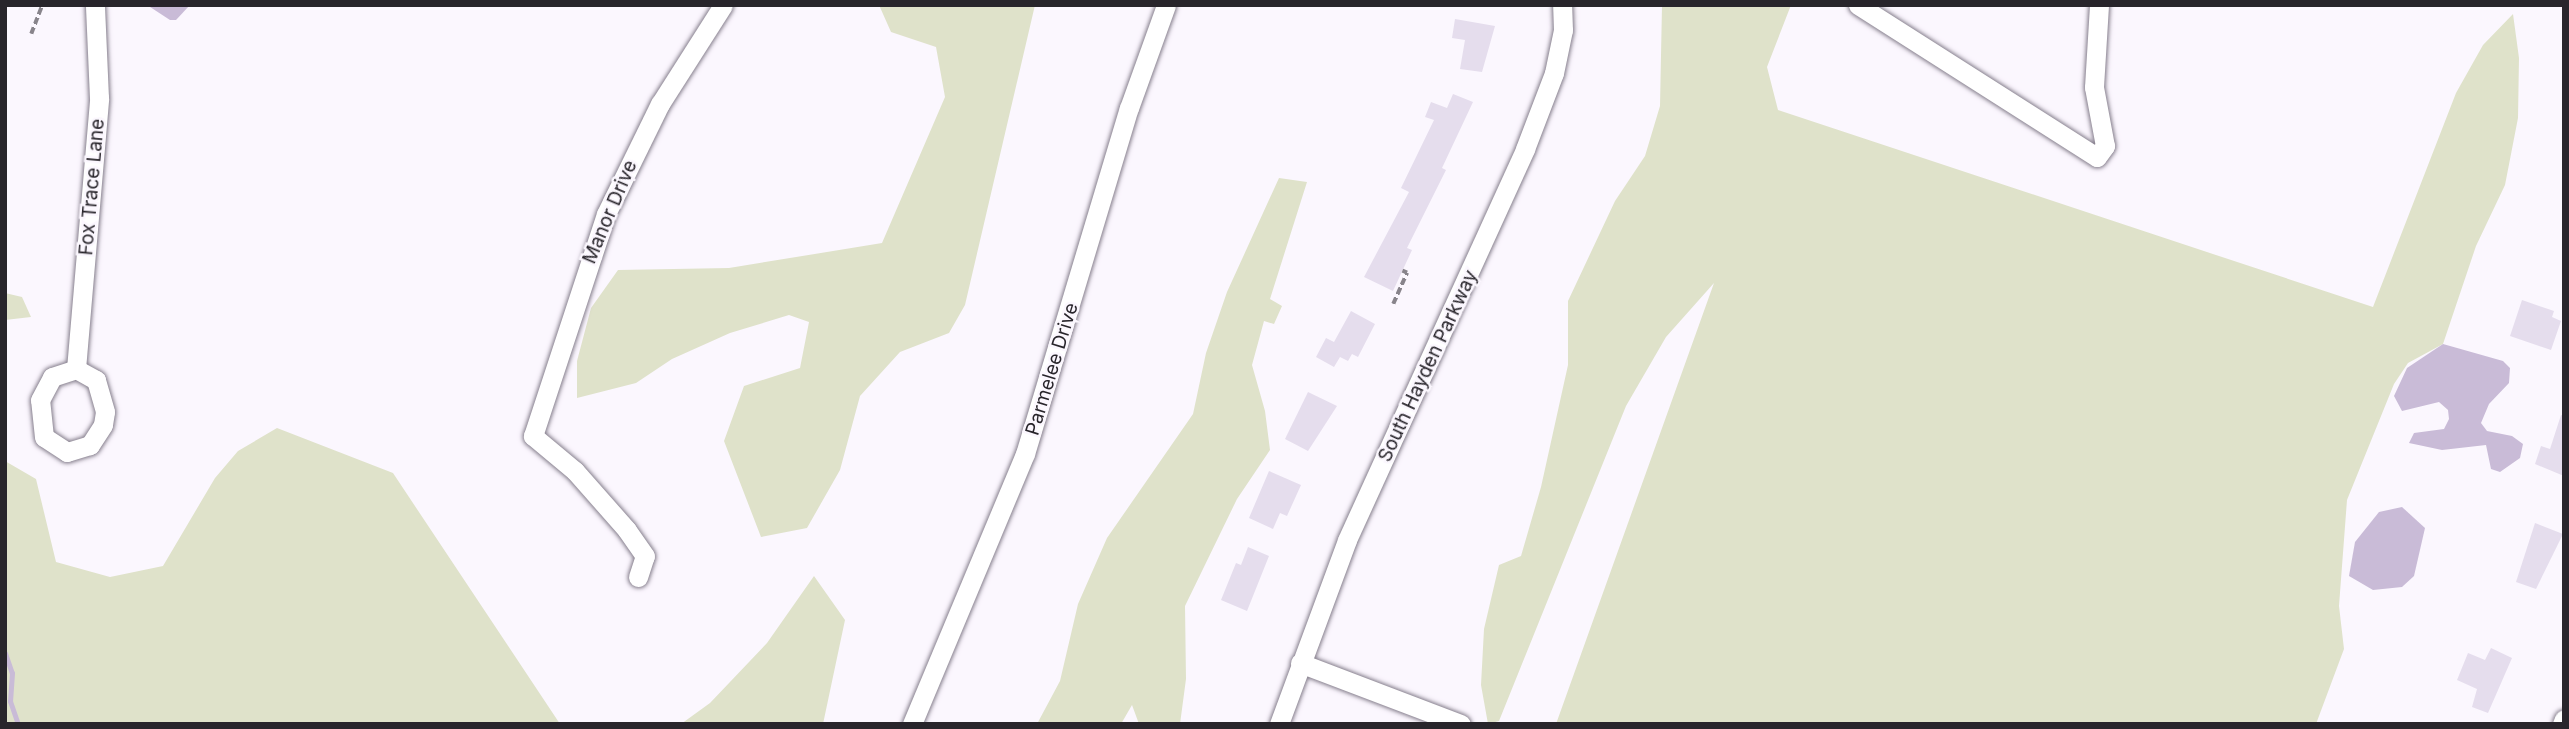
<!DOCTYPE html>
<html>
<head>
<meta charset="utf-8">
<style>
	body { margin:0 }
	#map { position:relative; width:2569px; height:729px; overflow:hidden; background:#fbf7fe; font-family:Inter,sans-serif }
	div>[style] { position:absolute }
	[style*='--x'] { left:calc(var(--x)*1px); top:calc(var(--y)*1px); width:calc(var(--w)*1px); rotate:calc(var(--a)*1deg) }
	.green>* { inset:0; background:#dfe2ca }
	.water>* { inset:0; background:#c9bbd7 }
	.stream>* { height:5px; margin:-2.5px; padding:0 2.5px; transform-origin:2.5px; border-radius:2.5px; background:#c9bbd7 }
	.building>* { inset:0; background:#e5dded }
	.path>* { height:3.5px; margin-top:-1.75px; transform-origin:0; background:repeating-linear-gradient(90deg,#88848b 0 7px,transparent 0 10.5px) }
	.roads { filter:drop-shadow(0 0 2px #867f8d) drop-shadow(0 0 2px #867f8d) }
	.minor>* { height:19px; margin:-9.5px; padding:0 9.5px; transform-origin:9.5px; border-radius:9.5px; background:#fff }
	span { translate:-50% -50%; white-space:nowrap; text-align:center; line-height:1.15; -webkit-text-stroke:5px #fbf7fe; paint-order:stroke }
	.street-label { font-size:19px; color:#28252b }
	.frame { position:absolute; inset:0; border:7px solid #28252b; pointer-events:none }
</style>
</head>
<body>
<div id="map">
	<div class="green">
		<i style="clip-path:polygon(879px 5px,1035px 5px,965px 305px,949px 333px,900px 352px,860px 396px,840px 470px,807px 528px,761px 537px,724px 441px,744px 386px,800px 368px,809px 322px,789px 315px,730px 333px,672px 359px,636px 383px,577px 398px,577px 361px,591px 308px,618px 270px,729px 268px,882px 243px,945px 97px,936px 47px,891px 32px)"></i>
		<i style="clip-path:polygon(1662px 5px,1791px 5px,1767px 67px,1778px 110px,2373px 307px,2456px 93px,2483px 45px,2513px 14px,2519px 58px,2518px 118px,2505px 185px,2476px 246px,2443px 344px,2408px 363px,2394px 384px,2347px 500px,2339px 606px,2344px 649px,2316px 724px,1556px 724px,1714px 283px,1666px 337px,1626px 406px,1499px 721px,1488px 724px,1481px 685px,1484px 629px,1499px 565px,1521px 556px,1541px 487px,1568px 365px,1568px 301px,1615px 201px,1645px 156px,1660px 106px)"></i>
		<i style="clip-path:polygon(1279px 178px,1307px 182px,1270px 299px,1282px 306px,1274px 324px,1264px 321px,1252px 365px,1265px 411px,1270px 450px,1237px 499px,1185px 606px,1186px 679px,1180px 724px,1139px 724px,1132px 705px,1121px 724px,1037px 724px,1060px 681px,1078px 604px,1107px 538px,1193px 414px,1206px 353px,1227px 292px)"></i>
		<i style="clip-path:polygon(5px 293px,22px 297px,31px 317px,5px 320px)"></i>
		<i style="clip-path:polygon(277px 428px,393px 473px,560px 724px,5px 724px,5px 461px,36px 479px,56px 562px,110px 577px,163px 566px,215px 478px,238px 451px)"></i>
		<i style="clip-path:polygon(814px 576px,845px 620px,823px 724px,681px 724px,710px 703px,767px 643px)"></i>
	</div>
	<div class="water">
		<i style="clip-path:polygon(147px 5px,190px 5px,176px 20px,170px 20px)"></i>
		<i style="clip-path:polygon(2443px 344px,2503px 361px,2510px 368px,2509px 383px,2489px 404px,2481px 423px,2487px 431px,2512px 436px,2523px 444px,2520px 458px,2500px 472px,2491px 469px,2486px 445px,2442px 450px,2409px 443px,2414px 433px,2444px 429px,2449px 419px,2448px 410px,2439px 402px,2402px 411px,2394px 396px,2407px 368px)"></i>
		<i style="clip-path:polygon(2402px 507px,2425px 528px,2414px 576px,2402px 587px,2373px 590px,2349px 576px,2355px 542px,2379px 512px)"></i>
	</div>
	<div class="stream">
		<i style="--x:5;--y:653;--w:21;--a:71"></i>
		<i style="--x:12;--y:673;--w:28;--a:94"></i>
		<i style="--x:10;--y:701;--w:24;--a:71"></i>
	</div>
	<div class="building">
		<i style="clip-path:polygon(1455px 19px,1495px 26px,1482px 72px,1460px 69px,1465px 40px,1452px 38px)"></i>
		<i style="clip-path:polygon(1453px 94px,1473px 102px,1442px 168px,1446px 170px,1407px 248px,1412px 250px,1393px 291px,1364px 277px,1409px 192px,1401px 188px,1434px 120px,1425px 117px,1431px 102px,1447px 108px)"></i>
		<i style="clip-path:polygon(2522px 300px,2554px 311px,2552px 317px,2561px 321px,2551px 350px,2510px 336px)"></i>
		<i style="clip-path:polygon(1351px 311px,1375px 324px,1358px 357px,1352px 354px,1348px 361px,1340px 357px,1334px 367px,1316px 357px,1326px 338px,1334px 342px)"></i>
		<i style="clip-path:polygon(1308px 392px,1337px 406px,1308px 451px,1285px 439px)"></i>
		<i style="clip-path:polygon(2561px 415px,2564px 416px,2564px 476px,2535px 464px,2541px 446px,2550px 449px)"></i>
		<i style="clip-path:polygon(1269px 471px,1301px 485px,1287px 516px,1280px 513px,1273px 529px,1249px 518px)"></i>
		<i style="clip-path:polygon(2535px 523px,2563px 534px,2536px 589px,2516px 582px)"></i>
		<i style="clip-path:polygon(1248px 547px,1269px 556px,1247px 611px,1221px 600px,1236px 563px,1241px 565px)"></i>
		<i style="clip-path:polygon(2491px 648px,2512px 658px,2488px 713px,2472px 707px,2477px 689px,2457px 680px,2468px 653px,2485px 660px)"></i>
	</div>
	<div class="path">
		<i style="--x:31;--y:34;--w:31;--a:-69"></i>
		<i style="--x:1393;--y:304;--w:34;--a:-66"></i>
		<i style="--x:1407;--y:273;--w:5;--a:-158"></i>
	</div>
	<div class="roads">
		<div class="minor">
			<i style="--x:1858;--y:5;--w:283;--a:32.5"></i>
			<i style="--x:2097;--y:157;--w:14;--a:-54"></i>
			<i style="--x:2105;--y:146;--w:60;--a:-100.6"></i>
			<i style="--x:2094;--y:87;--w:82;--a:-86.5"></i>
			<i style="--x:76;--y:369;--w:272;--a:-85.1"></i>
			<i style="--x:99;--y:98;--w:93;--a:-92.5"></i>
			<i style="--x:76;--y:369;--w:23;--a:29"></i>
			<i style="--x:96;--y:380;--w:33;--a:74"></i>
			<i style="--x:105;--y:412;--w:13;--a:99"></i>
			<i style="--x:103;--y:425;--w:24;--a:123"></i>
			<i style="--x:90;--y:445;--w:24;--a:163"></i>
			<i style="--x:67;--y:452;--w:27;--a:-147"></i>
			<i style="--x:44;--y:437;--w:37;--a:-96"></i>
			<i style="--x:40;--y:400;--w:26;--a:-62"></i>
			<i style="--x:52;--y:377;--w:25;--a:-18"></i>
			<i style="--x:638;--y:577;--w:22;--a:-72"></i>
			<i style="--x:645;--y:556;--w:32;--a:-125"></i>
			<i style="--x:627;--y:530;--w:79;--a:-131.4"></i>
			<i style="--x:575;--y:471;--w:55;--a:-140.2"></i>
			<i style="--x:533;--y:436;--w:234;--a:-71.8"></i>
			<i style="--x:606;--y:214;--w:123;--a:-63.9"></i>
			<i style="--x:660;--y:104;--w:117;--a:-57.5"></i>
			<i style="--x:1300;--y:663;--w:172;--a:20.8"></i>
			<i style="--x:912;--y:724;--w:293;--a:-67.3"></i>
			<i style="--x:1025;--y:454;--w:361;--a:-73.3"></i>
			<i style="--x:1129;--y:108;--w:109;--a:-70.2"></i>
			<i style="--x:1279;--y:724;--w:196;--a:-69.7"></i>
			<i style="--x:1347;--y:540;--w:430;--a:-65.5"></i>
			<i style="--x:1525;--y:149;--w:81;--a:-69.1"></i>
			<i style="--x:1554;--y:73;--w:44;--a:-78.2"></i>
			<i style="--x:1563;--y:30;--w:25;--a:-92"></i>
			<i style="--x:2562;--y:724;--w:5;--a:-68"></i>
		</div>
	</div>
	<div class="street-label">
		<span style="left:92px;top:187px;rotate:-85deg">Fox Trace Lane</span>
		<span style="left:610px;top:212px;rotate:-67deg">Manor Drive</span>
		<span style="left:1428px;top:366px;rotate:-65deg">South Hayden Parkway</span>
		<span style="left:1052px;top:369px;rotate:-73deg">Parmelee Drive</span>
	</div>
	<div class="frame"></div>
</div>
</body>
</html>
